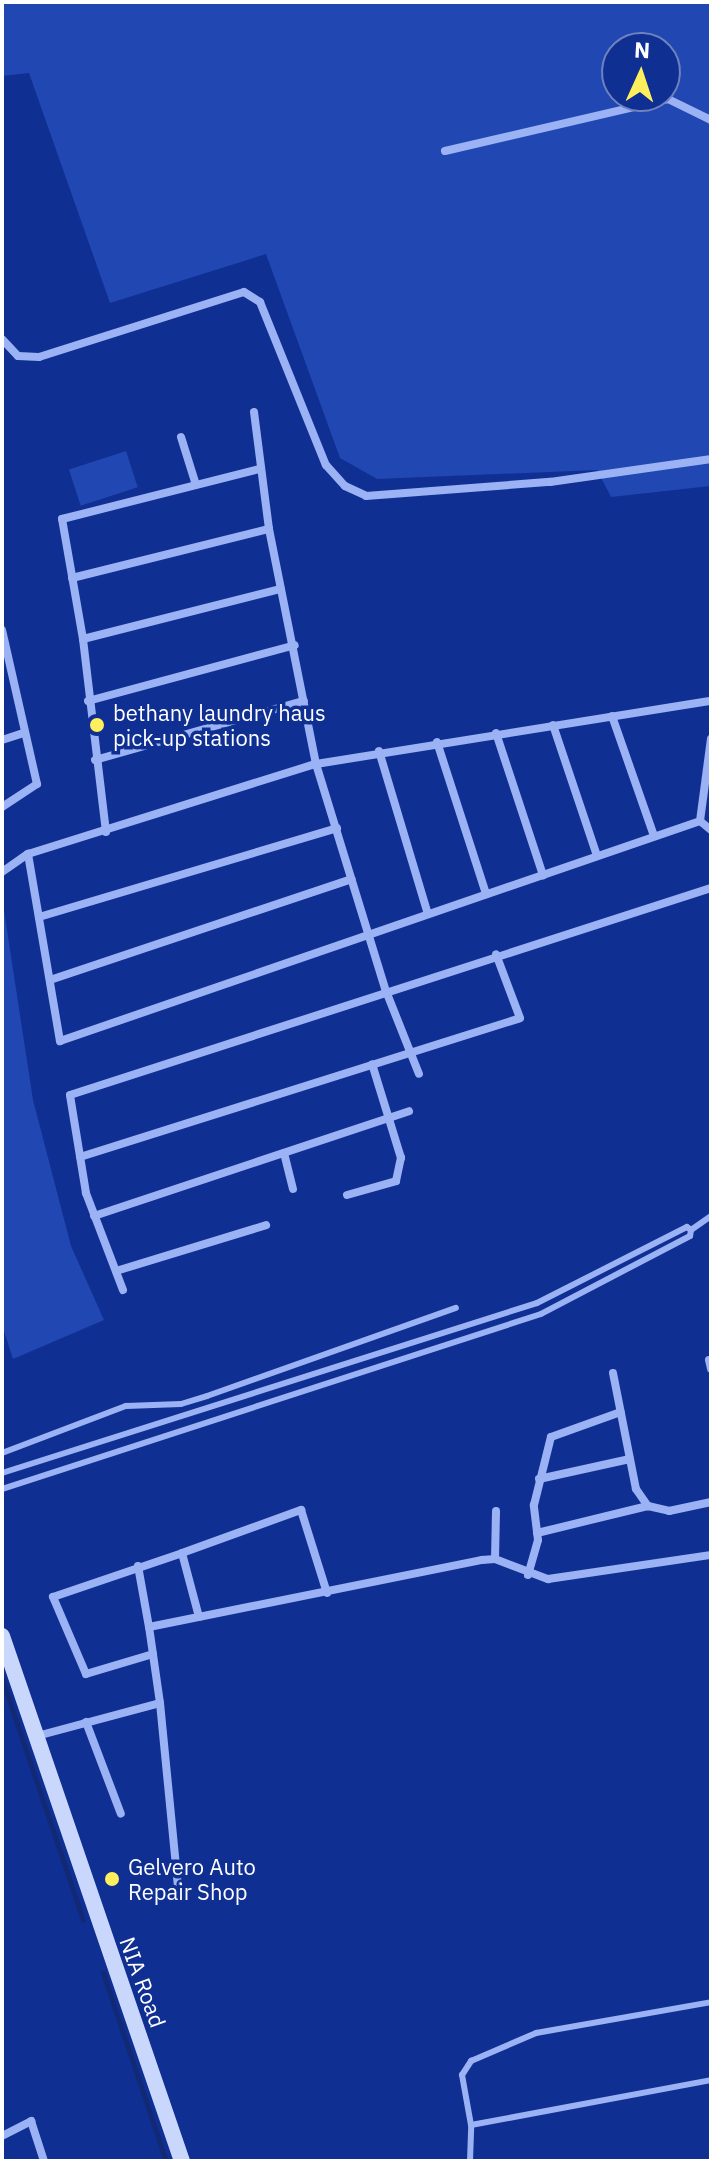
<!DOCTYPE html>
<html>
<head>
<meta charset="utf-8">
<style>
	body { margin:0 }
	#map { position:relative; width:713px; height:2163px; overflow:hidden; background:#0f2f92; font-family:"IBM Plex Sans",sans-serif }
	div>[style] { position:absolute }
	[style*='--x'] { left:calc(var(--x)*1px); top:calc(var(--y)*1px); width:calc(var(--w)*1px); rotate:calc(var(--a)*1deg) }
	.green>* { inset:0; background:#2047b2; transform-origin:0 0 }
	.stream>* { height:5px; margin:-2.5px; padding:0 2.5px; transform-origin:2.5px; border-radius:2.5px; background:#122a76 }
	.lane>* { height:6px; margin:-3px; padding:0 3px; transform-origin:3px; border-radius:3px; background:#9bb2f4 }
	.street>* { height:8px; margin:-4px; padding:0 4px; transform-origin:4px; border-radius:4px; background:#9bb2f4 }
	.secondary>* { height:16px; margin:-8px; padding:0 8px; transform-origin:8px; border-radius:8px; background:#cad7fd }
	.dots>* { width:22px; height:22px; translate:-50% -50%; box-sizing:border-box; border:4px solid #0f2f92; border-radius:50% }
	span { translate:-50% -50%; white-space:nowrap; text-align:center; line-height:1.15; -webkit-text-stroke:7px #0f2f92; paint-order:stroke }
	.poi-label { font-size:22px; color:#fff }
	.left { translate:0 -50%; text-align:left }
	.street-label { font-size:22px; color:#fff }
	.frame { position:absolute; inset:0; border:4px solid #fff; pointer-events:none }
	.north { position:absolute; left:601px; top:32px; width:80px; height:80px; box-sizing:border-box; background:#0f2f92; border:2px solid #6f82be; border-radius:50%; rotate:3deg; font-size:22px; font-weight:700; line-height:32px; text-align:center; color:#fff }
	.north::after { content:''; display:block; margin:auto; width:28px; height:36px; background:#ffef5d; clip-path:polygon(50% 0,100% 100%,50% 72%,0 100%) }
</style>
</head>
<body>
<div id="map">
	<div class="green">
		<i style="clip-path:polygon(evenodd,2px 2px,711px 2px,711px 486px,611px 497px,597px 470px,377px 479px,340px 458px,266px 254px,110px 303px,29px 73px,2px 76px,2px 2px,617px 48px,665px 48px,665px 96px,617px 96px,617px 48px)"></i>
		<i style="left:126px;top:451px;width:38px;height:60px;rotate:72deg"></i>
		<i style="clip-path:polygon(2px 897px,33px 1100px,71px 1246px,104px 1320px,13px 1359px,2px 1325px)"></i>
	</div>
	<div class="stream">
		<i style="--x:2;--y:1679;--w:254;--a:71.4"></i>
		<i style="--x:103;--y:1973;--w:198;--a:71.5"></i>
	</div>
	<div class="lane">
		<i style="--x:691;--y:1230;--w:24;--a:-35"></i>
		<i style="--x:2;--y:1453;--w:133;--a:-20.8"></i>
		<i style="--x:126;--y:1406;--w:55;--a:-2.1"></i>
		<i style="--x:181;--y:1404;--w:27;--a:-17"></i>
		<i style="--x:207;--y:1396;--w:264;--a:-19.5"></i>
		<i style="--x:2;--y:1473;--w:561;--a:-17.63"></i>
		<i style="--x:537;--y:1303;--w:168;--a:-26.9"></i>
		<i style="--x:687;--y:1227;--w:5;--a:37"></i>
		<i style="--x:691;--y:1230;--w:6;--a:99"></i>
		<i style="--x:690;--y:1236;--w:168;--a:152.4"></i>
		<i style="--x:541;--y:1314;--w:567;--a:162.01"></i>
		<i style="--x:471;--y:2125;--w:244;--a:-10.6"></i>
		<i style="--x:470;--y:2161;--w:36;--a:-88"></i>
		<i style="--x:471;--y:2125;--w:51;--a:-100.2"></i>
		<i style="--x:462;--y:2075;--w:17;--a:-57"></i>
		<i style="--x:471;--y:2061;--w:71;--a:-23.3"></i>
		<i style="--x:536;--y:2033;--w:178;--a:-10"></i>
	</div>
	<div class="street">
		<i style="--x:445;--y:151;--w:229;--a:-13.1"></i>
		<i style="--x:668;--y:99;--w:48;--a:26"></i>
		<i style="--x:2;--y:339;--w:23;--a:47"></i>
		<i style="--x:18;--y:356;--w:21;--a:3"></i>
		<i style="--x:39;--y:357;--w:215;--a:-17.6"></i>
		<i style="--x:244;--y:292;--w:19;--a:32"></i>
		<i style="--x:260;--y:302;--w:176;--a:68"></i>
		<i style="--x:326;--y:465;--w:28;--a:48"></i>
		<i style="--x:345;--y:486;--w:23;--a:25"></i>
		<i style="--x:366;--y:496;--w:185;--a:-4.4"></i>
		<i style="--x:550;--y:482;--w:163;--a:-8.1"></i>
		<i style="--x:254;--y:412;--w:118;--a:82.7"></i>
		<i style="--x:269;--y:529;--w:240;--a:78.7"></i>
		<i style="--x:316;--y:764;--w:238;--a:72.9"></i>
		<i style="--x:386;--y:991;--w:89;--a:68.3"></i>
		<i style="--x:181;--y:437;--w:50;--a:72.6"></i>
		<i style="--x:72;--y:578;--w:203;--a:-14"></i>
		<i style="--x:2;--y:630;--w:158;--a:77.2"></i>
		<i style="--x:37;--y:784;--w:42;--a:146.7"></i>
		<i style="--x:83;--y:639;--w:204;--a:-14.2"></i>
		<i style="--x:88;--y:701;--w:214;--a:-15.1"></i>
		<i style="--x:612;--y:716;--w:127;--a:70.7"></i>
		<i style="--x:553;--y:725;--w:138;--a:71.4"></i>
		<i style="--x:496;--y:733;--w:150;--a:71.7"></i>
		<i style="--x:2;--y:740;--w:23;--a:-18"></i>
		<i style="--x:437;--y:742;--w:160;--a:72.1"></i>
		<i style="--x:379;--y:751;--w:170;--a:73.3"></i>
		<i style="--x:95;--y:760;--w:217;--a:-15.8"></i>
		<i style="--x:700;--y:821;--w:83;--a:-82.4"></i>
		<i style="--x:700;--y:821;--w:14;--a:39"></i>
		<i style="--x:106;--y:832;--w:194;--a:-96.8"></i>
		<i style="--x:83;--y:639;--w:122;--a:-99.9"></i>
		<i style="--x:62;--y:519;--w:204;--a:-14.2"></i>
		<i style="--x:28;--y:854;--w:190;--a:80.3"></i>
		<i style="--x:60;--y:1041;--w:677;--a:-18.97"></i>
		<i style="--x:2;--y:872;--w:32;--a:-35"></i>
		<i style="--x:28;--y:854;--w:302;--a:-17.4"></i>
		<i style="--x:316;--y:764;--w:400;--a:-9.1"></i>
		<i style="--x:39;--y:917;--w:311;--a:-16.6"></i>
		<i style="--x:50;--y:980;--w:318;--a:-18.5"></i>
		<i style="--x:284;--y:1153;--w:37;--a:76"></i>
		<i style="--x:80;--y:1157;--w:461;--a:-17.5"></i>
		<i style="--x:520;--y:1018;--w:68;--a:-110.6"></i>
		<i style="--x:347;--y:1195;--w:51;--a:-15.9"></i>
		<i style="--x:396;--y:1181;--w:24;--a:-78"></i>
		<i style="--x:401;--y:1158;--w:98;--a:-107.1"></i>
		<i style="--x:94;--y:1216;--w:332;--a:-18.4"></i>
		<i style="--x:116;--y:1271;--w:157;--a:-17"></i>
		<i style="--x:123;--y:1290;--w:104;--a:-110.9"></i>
		<i style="--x:86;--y:1193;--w:99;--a:-99.3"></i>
		<i style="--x:70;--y:1095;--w:674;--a:-17.9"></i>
		<i style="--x:709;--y:1360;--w:9;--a:77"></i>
		<i style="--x:613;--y:1373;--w:118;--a:78.8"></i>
		<i style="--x:636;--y:1489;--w:21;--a:55"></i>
		<i style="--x:648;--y:1506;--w:22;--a:13"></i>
		<i style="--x:669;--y:1511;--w:43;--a:-12.1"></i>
		<i style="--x:539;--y:1479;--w:93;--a:-12.4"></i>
		<i style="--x:537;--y:1533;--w:114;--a:-13.7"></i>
		<i style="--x:495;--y:1559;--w:48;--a:-88.8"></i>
		<i style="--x:138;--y:1566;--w:62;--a:79.8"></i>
		<i style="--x:528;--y:1575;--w:36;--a:-74"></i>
		<i style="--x:538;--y:1540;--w:35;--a:-97"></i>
		<i style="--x:534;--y:1505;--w:70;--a:-76"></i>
		<i style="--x:551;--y:1437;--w:74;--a:-19.7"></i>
		<i style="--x:199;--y:1617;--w:66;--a:-104.9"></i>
		<i style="--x:182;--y:1553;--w:127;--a:-19.9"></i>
		<i style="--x:301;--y:1510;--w:87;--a:72.6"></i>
		<i style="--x:153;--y:1654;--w:70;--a:163.4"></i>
		<i style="--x:86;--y:1674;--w:84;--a:-113.2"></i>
		<i style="--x:53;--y:1597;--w:136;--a:-18.8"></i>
		<i style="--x:160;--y:1703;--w:194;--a:84.4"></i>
		<i style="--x:86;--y:1722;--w:98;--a:69.2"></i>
		<i style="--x:37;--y:1736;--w:127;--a:-15"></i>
		<i style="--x:160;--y:1703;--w:77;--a:-98.2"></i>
		<i style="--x:149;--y:1627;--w:340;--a:-11.4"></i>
		<i style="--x:482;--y:1560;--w:13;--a:-4"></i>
		<i style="--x:495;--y:1559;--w:57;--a:20.7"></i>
		<i style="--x:548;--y:1579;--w:165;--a:-8.4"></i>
		<i style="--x:2;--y:2136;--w:33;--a:-27"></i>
		<i style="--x:31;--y:2121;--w:42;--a:72"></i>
	</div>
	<div class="secondary">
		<i style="--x:2;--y:1636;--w:555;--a:71.08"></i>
	</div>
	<div class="dots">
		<i style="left:97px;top:725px;background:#ffef5d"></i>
		<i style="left:112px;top:1879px;background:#ffef5d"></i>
	</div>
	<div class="poi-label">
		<span class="left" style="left:113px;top:725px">bethany laundry haus<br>pick-up stations</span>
		<span class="left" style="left:128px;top:1879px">Gelvero Auto<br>Repair Shop</span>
	</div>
	<div class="street-label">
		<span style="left:143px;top:1982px;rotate:70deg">NIA Road</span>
	</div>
	<div class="frame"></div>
	<div class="north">N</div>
</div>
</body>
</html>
